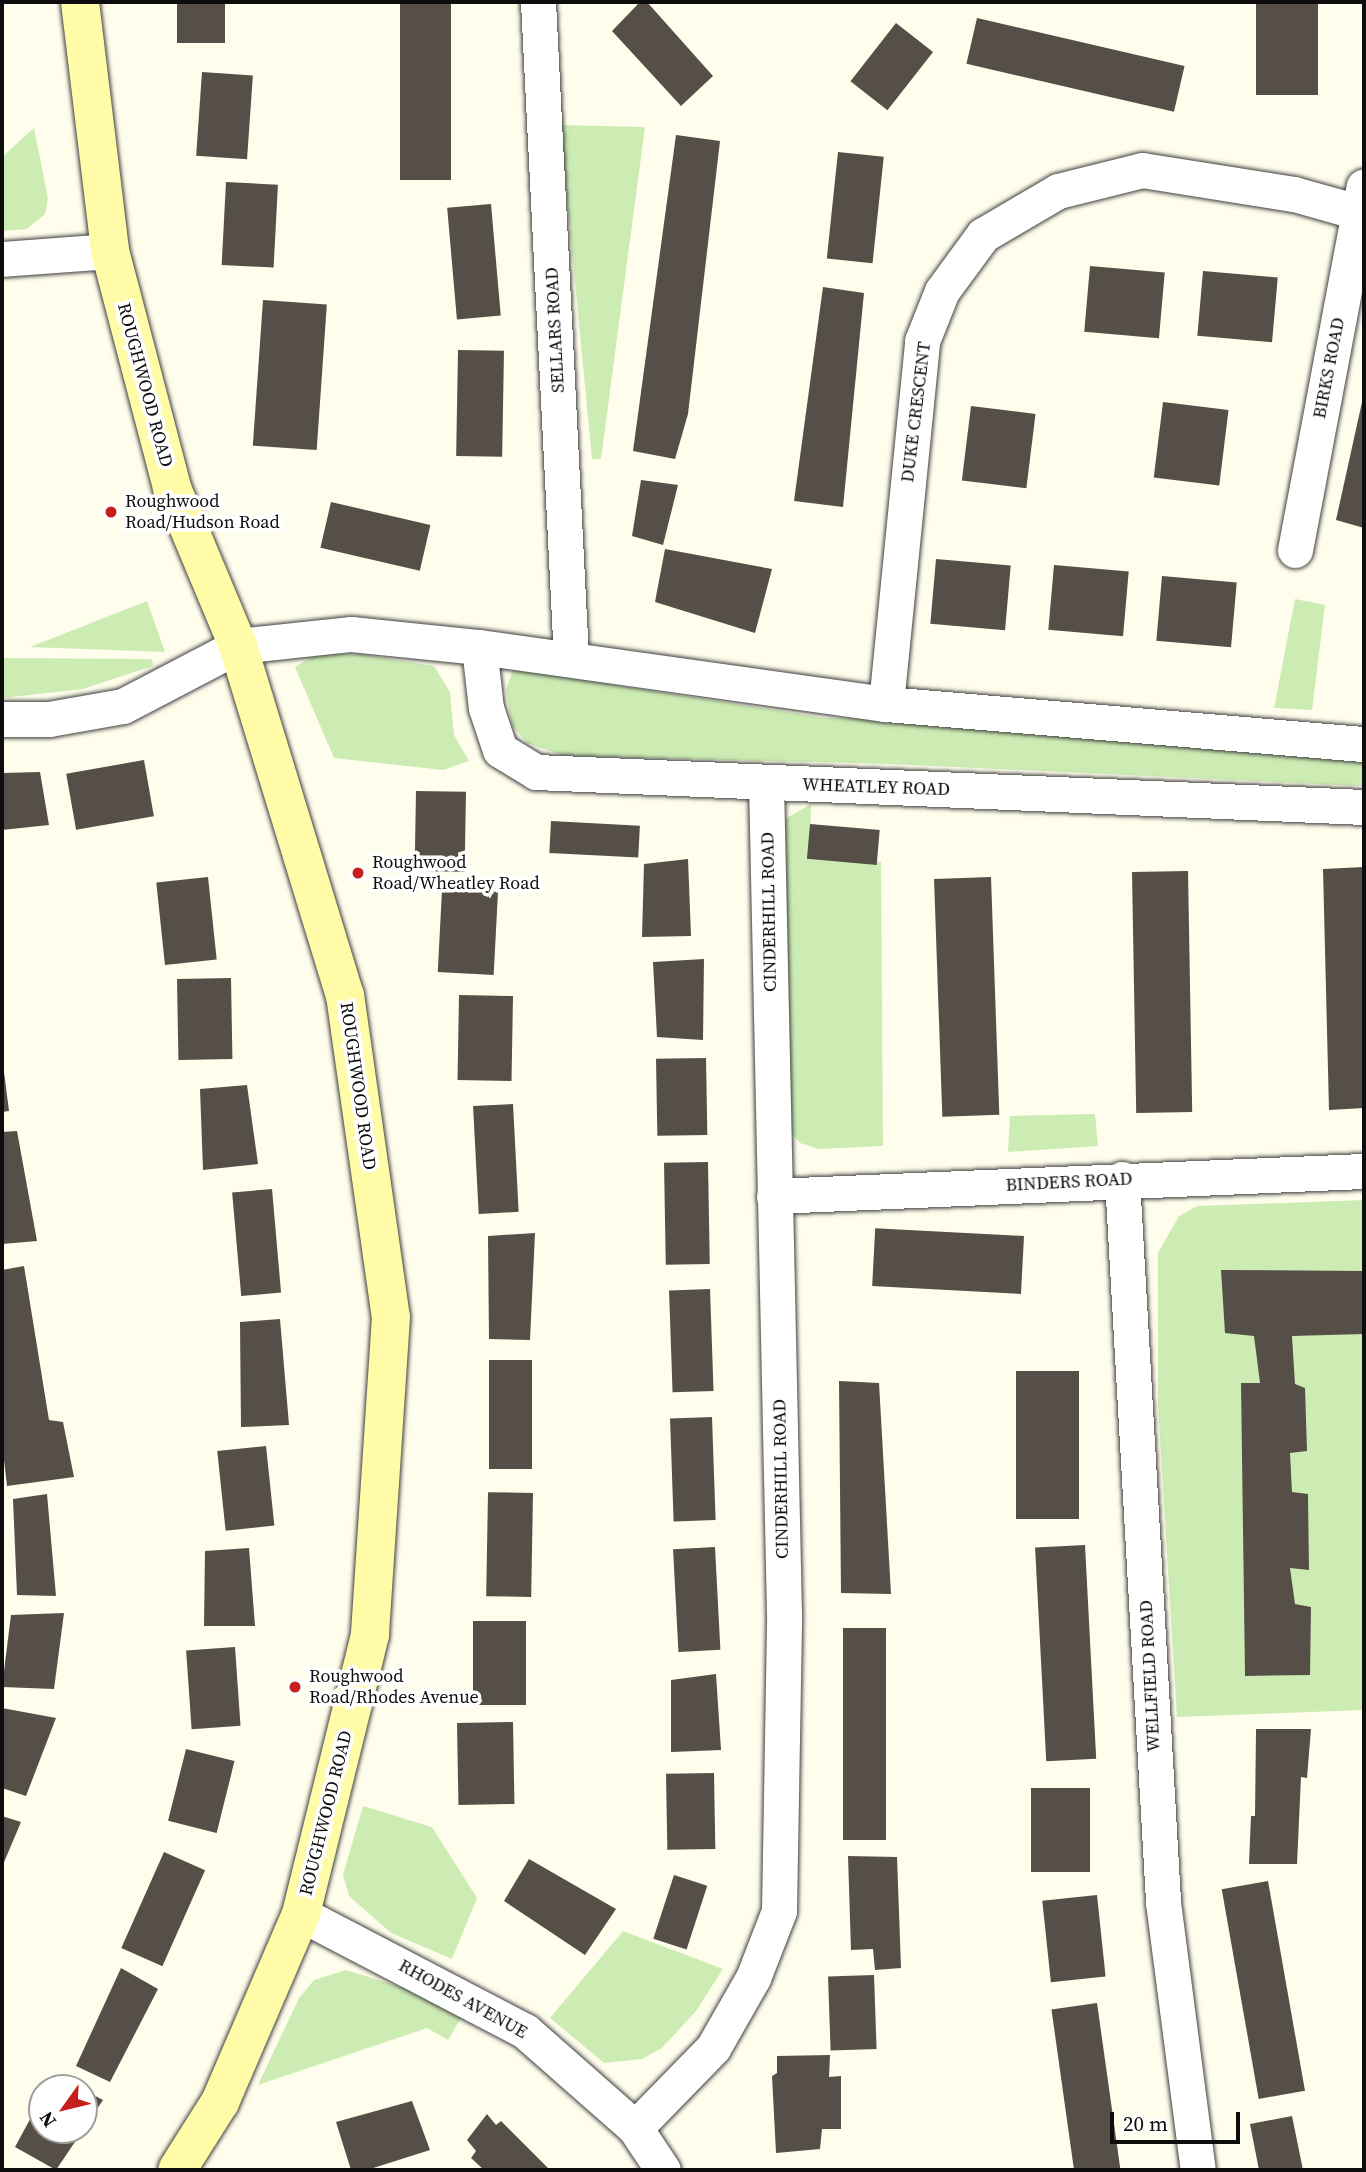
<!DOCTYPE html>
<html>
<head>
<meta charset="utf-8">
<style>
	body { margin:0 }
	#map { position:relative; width:1366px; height:2172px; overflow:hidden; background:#fffdec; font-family:"Source Serif 4",serif }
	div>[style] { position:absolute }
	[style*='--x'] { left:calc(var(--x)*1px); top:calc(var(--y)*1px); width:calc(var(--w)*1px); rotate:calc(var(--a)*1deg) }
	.green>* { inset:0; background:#cdecb4 }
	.building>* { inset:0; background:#564f48; transform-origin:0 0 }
	.roads { filter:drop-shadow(0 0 2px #404040) drop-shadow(0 0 2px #404040) }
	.street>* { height:35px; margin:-17.5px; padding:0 17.5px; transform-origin:17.5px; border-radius:17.5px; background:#fff }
	.secondary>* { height:38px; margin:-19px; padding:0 19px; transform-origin:19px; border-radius:19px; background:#fffba7 }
	.dots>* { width:19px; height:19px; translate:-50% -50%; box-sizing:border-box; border:4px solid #fff; border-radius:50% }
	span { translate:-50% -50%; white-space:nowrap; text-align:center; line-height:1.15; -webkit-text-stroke:7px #fff; paint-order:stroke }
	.street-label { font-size:18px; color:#0d0d0d }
	.poi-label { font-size:18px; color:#0d0d0d }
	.left { translate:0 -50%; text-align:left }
	.frame { position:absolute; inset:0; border:4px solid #0d0d0d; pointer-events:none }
	.north { position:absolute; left:28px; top:2074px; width:70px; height:70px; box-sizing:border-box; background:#fff; border:2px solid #9e9e9e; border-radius:50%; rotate:236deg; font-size:19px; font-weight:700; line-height:28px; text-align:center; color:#0d0d0d }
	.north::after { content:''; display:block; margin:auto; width:24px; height:32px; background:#c5201d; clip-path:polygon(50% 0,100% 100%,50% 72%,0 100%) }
	.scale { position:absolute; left:1110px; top:2112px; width:130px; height:32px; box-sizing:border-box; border:4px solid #0d0d0d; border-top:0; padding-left:9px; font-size:21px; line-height:24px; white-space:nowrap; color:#0d0d0d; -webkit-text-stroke:5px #fff; paint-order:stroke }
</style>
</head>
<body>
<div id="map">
	<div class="green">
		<i style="clip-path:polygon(560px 125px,645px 127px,601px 459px,592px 459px)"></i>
		<i style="clip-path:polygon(34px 128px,48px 198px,45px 214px,27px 229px,2px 231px,2px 157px)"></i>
		<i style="clip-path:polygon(1295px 599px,1325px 605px,1312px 710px,1274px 708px)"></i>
		<i style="clip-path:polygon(147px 601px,165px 652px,30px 647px)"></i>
		<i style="clip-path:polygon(319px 653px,358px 654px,434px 666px,450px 692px,454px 735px,469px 761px,443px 770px,334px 758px,295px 667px)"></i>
		<i style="clip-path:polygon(2px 658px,152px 659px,153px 666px,83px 689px,2px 698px)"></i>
		<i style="clip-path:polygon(513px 669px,825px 718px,894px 719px,1364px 760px,1364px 786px,890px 764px,564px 756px,527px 743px,512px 725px,506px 690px)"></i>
		<i style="clip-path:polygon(811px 804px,810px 859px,881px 862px,883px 1146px,819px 1149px,800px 1143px,790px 1132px,783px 833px,787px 818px)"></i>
		<i style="clip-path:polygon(1095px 1114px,1098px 1146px,1008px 1152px,1010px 1116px)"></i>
		<i style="clip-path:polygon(1364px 1200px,1364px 1710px,1177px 1717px,1158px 1405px,1158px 1253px,1179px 1216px,1197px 1206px)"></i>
		<i style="clip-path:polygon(363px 1806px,432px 1827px,477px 1898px,452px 1959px,391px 1933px,349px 1896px,343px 1875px)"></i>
		<i style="clip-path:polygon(623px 1931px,723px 1969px,696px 2011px,662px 2048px,642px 2059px,604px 2063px,550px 2018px)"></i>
		<i style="clip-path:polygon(346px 1970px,407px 1989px,461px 2018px,448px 2040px,427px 2028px,258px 2085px,299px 1998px,314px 1980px)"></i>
	</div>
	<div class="building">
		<i style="left:177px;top:2px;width:48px;height:41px"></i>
		<i style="left:400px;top:2px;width:51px;height:178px"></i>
		<i style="clip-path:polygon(640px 2px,647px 2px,713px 76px,681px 106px,612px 31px)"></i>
		<i style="left:1256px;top:2px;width:62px;height:93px"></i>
		<i style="left:977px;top:18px;width:213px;height:47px;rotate:13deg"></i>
		<i style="left:896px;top:23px;width:47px;height:74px;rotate:38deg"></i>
		<i style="left:202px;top:72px;width:51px;height:84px;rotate:4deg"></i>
		<i style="clip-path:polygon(676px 135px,720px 141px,688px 414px,675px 459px,633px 451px)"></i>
		<i style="left:838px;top:152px;width:46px;height:107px;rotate:6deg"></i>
		<i style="left:226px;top:182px;width:52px;height:83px;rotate:3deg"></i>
		<i style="left:491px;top:204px;width:112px;height:44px;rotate:85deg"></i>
		<i style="left:1090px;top:266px;width:75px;height:66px;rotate:5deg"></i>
		<i style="left:1203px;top:271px;width:75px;height:65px;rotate:5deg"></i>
		<i style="clip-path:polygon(823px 287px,864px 293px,843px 507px,794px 501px)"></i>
		<i style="left:263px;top:300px;width:64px;height:146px;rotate:4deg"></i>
		<i style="left:458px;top:350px;width:46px;height:106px;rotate:1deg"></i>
		<i style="clip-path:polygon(1364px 393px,1364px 528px,1336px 520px)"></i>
		<i style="left:1163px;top:402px;width:66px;height:76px;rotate:7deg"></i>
		<i style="left:971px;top:406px;width:65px;height:75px;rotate:7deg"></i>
		<i style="clip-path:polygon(641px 480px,678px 485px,663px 545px,632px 536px)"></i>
		<i style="left:331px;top:502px;width:102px;height:47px;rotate:13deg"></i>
		<i style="clip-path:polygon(665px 549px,772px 569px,755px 633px,655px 602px)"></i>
		<i style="left:936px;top:559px;width:75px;height:65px;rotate:5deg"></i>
		<i style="left:1054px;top:565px;width:75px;height:65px;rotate:5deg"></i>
		<i style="left:1162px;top:576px;width:75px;height:65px;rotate:5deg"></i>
		<i style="left:144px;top:760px;width:57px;height:79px;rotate:80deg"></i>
		<i style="clip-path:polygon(40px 772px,49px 825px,2px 830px,2px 773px)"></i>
		<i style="left:416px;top:791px;width:50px;height:80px;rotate:1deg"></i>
		<i style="left:551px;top:821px;width:89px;height:32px;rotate:3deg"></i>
		<i style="left:810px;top:824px;width:70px;height:35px;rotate:5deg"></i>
		<i style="clip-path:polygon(688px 859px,691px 936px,642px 937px,644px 864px)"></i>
		<i style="clip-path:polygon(1364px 867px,1364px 1108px,1329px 1110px,1323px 869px)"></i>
		<i style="left:1188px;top:871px;width:241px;height:56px;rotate:89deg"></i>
		<i style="left:208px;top:877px;width:83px;height:52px;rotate:84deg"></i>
		<i style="left:991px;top:877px;width:238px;height:57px;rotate:88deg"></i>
		<i style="left:498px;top:892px;width:83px;height:56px;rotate:93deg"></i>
		<i style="clip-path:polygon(704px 959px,703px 1040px,657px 1037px,653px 962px)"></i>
		<i style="left:231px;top:978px;width:81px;height:54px;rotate:89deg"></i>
		<i style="left:513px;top:996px;width:85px;height:54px;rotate:91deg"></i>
		<i style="left:706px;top:1058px;width:77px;height:50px;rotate:89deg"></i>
		<i style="clip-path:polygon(3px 1064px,9px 1111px,2px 1112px)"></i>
		<i style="clip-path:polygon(247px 1085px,258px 1164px,203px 1170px,200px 1089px)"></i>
		<i style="left:513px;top:1104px;width:108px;height:40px;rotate:87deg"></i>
		<i style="clip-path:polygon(17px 1131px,37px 1241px,2px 1244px,2px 1132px)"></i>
		<i style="left:708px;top:1162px;width:102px;height:44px;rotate:89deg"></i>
		<i style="left:272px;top:1189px;width:104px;height:40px;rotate:85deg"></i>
		<i style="clip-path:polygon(535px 1233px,530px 1340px,489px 1339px,488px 1236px)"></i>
		<i style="left:1024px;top:1236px;width:58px;height:149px;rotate:93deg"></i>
		<i style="clip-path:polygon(24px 1266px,49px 1420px,63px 1422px,74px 1477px,7px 1486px,2px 1443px,2px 1270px)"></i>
		<i style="clip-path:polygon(1221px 1270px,1364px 1271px,1364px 1334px,1292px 1336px,1295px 1384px,1305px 1388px,1307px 1451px,1290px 1453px,1292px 1492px,1308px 1494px,1309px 1570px,1290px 1568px,1295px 1604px,1311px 1607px,1310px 1675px,1245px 1676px,1241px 1383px,1260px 1383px,1254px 1336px,1225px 1333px)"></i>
		<i style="left:710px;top:1289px;width:102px;height:41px;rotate:88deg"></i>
		<i style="clip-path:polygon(280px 1319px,289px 1425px,241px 1427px,240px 1322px)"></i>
		<i style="left:532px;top:1360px;width:109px;height:43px;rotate:90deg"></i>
		<i style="left:1016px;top:1371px;width:63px;height:148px"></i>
		<i style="clip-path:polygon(839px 1381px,879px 1383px,891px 1594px,841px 1593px)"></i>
		<i style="left:712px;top:1417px;width:103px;height:42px;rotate:88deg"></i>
		<i style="left:266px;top:1446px;width:80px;height:49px;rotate:84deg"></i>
		<i style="left:533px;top:1493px;width:104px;height:45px;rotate:91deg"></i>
		<i style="clip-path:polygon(47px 1494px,56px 1596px,17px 1595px,13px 1499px)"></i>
		<i style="left:1085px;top:1545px;width:214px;height:50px;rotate:87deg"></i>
		<i style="left:715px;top:1547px;width:103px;height:42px;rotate:87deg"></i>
		<i style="clip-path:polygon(249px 1548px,255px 1626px,204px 1626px,205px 1551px)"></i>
		<i style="clip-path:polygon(64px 1613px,54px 1689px,2px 1687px,11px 1615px)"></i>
		<i style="left:473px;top:1621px;width:53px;height:84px"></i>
		<i style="left:843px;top:1628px;width:43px;height:212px"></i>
		<i style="left:235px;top:1647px;width:79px;height:49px;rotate:86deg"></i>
		<i style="clip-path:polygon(716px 1674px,721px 1750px,671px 1752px,671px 1680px)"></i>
		<i style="clip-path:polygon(2px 1708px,56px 1718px,26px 1796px,2px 1788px)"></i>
		<i style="left:513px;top:1722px;width:82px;height:56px;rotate:89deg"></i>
		<i style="clip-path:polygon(1256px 1729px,1311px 1729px,1307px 1778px,1301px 1777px,1297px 1864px,1249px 1864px,1251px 1816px,1255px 1816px)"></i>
		<i style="left:186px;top:1749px;width:50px;height:74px;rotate:14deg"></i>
		<i style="left:714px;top:1773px;width:76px;height:48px;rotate:89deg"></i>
		<i style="left:1031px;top:1788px;width:59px;height:84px"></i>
		<i style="clip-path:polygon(2px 1816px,21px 1822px,2px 1867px)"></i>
		<i style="left:164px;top:1852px;width:45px;height:105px;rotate:24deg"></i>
		<i style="clip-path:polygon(848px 1856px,897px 1857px,901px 1968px,875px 1970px,873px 1949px,851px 1950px)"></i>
		<i style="clip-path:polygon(529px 1859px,616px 1909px,585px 1955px,504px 1901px)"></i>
		<i style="left:674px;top:1875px;width:35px;height:67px;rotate:18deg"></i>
		<i style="left:1268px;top:1881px;width:213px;height:47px;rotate:80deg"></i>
		<i style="left:1097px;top:1895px;width:82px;height:55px;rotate:84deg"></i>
		<i style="clip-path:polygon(121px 1968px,158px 1989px,110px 2082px,76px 2066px)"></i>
		<i style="left:874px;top:1975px;width:74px;height:46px;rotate:88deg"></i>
		<i style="left:1097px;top:2003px;width:168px;height:46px;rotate:82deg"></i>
		<i style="clip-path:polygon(830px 2055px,829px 2077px,841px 2076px,841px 2129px,822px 2129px,820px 2149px,776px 2153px,772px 2076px,777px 2073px,777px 2056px)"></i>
		<i style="clip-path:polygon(54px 2075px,79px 2088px,47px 2088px)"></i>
		<i style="clip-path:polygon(84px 2090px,103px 2100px,84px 2128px)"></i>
		<i style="clip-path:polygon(42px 2097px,42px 2130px,83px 2130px,56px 2170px,15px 2147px)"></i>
		<i style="clip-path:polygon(412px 2101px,430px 2150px,367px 2170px,351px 2170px,336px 2122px)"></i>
		<i style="clip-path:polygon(487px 2114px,496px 2125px,501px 2121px,550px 2170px,484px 2170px,471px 2158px,476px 2151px,467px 2140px)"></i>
		<i style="clip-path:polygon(1292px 2116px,1303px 2170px,1259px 2170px,1250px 2124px)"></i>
	</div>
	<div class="roads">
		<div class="street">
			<i style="--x:538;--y:2;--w:658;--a:87.12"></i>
			<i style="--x:2;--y:259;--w:108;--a:-4.2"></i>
			<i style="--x:1295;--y:550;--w:370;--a:-79.3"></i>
			<i style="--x:479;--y:647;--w:61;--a:83.5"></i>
			<i style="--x:486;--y:708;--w:44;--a:71.6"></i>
			<i style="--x:500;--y:750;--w:42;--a:31.4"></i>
			<i style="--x:536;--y:772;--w:829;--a:2.42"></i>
			<i style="--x:886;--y:704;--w:365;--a:-84.3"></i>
			<i style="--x:922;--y:341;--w:54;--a:-68.2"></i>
			<i style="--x:942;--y:291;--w:69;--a:-53.8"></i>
			<i style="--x:983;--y:235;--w:87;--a:-30.4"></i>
			<i style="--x:1058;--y:191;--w:87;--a:-14"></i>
			<i style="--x:1142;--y:170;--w:154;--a:9"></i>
			<i style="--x:1294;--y:194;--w:66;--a:15.7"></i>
			<i style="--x:2;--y:719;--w:47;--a:0"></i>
			<i style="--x:49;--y:719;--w:75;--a:-10"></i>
			<i style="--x:123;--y:706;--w:130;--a:-27.6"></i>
			<i style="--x:238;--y:646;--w:114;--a:-6.1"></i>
			<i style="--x:351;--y:634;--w:129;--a:5.8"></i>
			<i style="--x:479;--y:647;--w:411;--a:8"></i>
			<i style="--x:886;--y:704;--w:480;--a:4.8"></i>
			<i style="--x:1122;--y:1179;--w:724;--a:86.75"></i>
			<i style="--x:1163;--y:1902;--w:270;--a:82.6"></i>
			<i style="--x:774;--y:1196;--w:591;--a:-2.43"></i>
			<i style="--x:301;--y:1914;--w:253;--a:27.6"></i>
			<i style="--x:525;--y:2031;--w:147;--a:41.4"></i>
			<i style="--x:635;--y:2128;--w:50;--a:56.3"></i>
			<i style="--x:635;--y:2128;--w:112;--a:-45.7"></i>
			<i style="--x:713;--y:2048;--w:81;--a:-60.3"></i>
			<i style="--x:753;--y:1978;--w:72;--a:-68.8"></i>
			<i style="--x:779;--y:1911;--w:297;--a:-89"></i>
			<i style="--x:784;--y:1614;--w:832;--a:-91.24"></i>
		</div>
		<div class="secondary">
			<i style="--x:80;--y:2;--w:251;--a:83.1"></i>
			<i style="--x:110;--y:251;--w:245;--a:75.3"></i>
			<i style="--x:172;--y:488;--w:171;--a:67.3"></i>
			<i style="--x:238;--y:646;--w:365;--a:73"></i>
			<i style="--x:345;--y:995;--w:325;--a:81.9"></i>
			<i style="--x:391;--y:1317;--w:319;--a:93.8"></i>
			<i style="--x:370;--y:1635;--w:287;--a:103.9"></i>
			<i style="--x:301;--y:1914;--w:205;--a:113.3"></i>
			<i style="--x:220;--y:2102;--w:80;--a:122.3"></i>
		</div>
	</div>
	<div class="dots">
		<i style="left:111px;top:512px;background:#c5201d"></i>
		<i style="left:358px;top:873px;background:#c5201d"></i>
		<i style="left:295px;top:1687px;background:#c5201d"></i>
	</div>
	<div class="street-label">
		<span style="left:555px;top:330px;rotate:-93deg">SELLARS ROAD</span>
		<span style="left:1329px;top:368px;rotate:-79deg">BIRKS ROAD</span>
		<span style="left:145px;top:385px;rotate:75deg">ROUGHWOOD ROAD</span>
		<span style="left:916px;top:412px;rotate:-83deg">DUKE CRESCENT</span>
		<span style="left:876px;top:787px;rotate:2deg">WHEATLEY ROAD</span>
		<span style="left:769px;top:912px;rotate:-91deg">CINDERHILL ROAD</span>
		<span style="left:358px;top:1086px;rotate:82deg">ROUGHWOOD ROAD</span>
		<span style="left:1069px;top:1182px;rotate:-3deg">BINDERS ROAD</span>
		<span style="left:781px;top:1479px;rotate:-91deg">CINDERHILL ROAD</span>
		<span style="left:1150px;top:1676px;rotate:-93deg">WELLFIELD ROAD</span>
		<span style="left:326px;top:1813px;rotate:-76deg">ROUGHWOOD ROAD</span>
		<span style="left:463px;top:1999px;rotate:29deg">RHODES AVENUE</span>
	</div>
	<div class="poi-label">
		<span class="left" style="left:125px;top:512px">Roughwood<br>Road/Hudson Road</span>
		<span class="left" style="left:372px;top:873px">Roughwood<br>Road/Wheatley Road</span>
		<span class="left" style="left:309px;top:1687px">Roughwood<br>Road/Rhodes Avenue</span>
	</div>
	<div class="frame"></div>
	<div class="north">N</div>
	<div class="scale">20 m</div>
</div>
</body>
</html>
